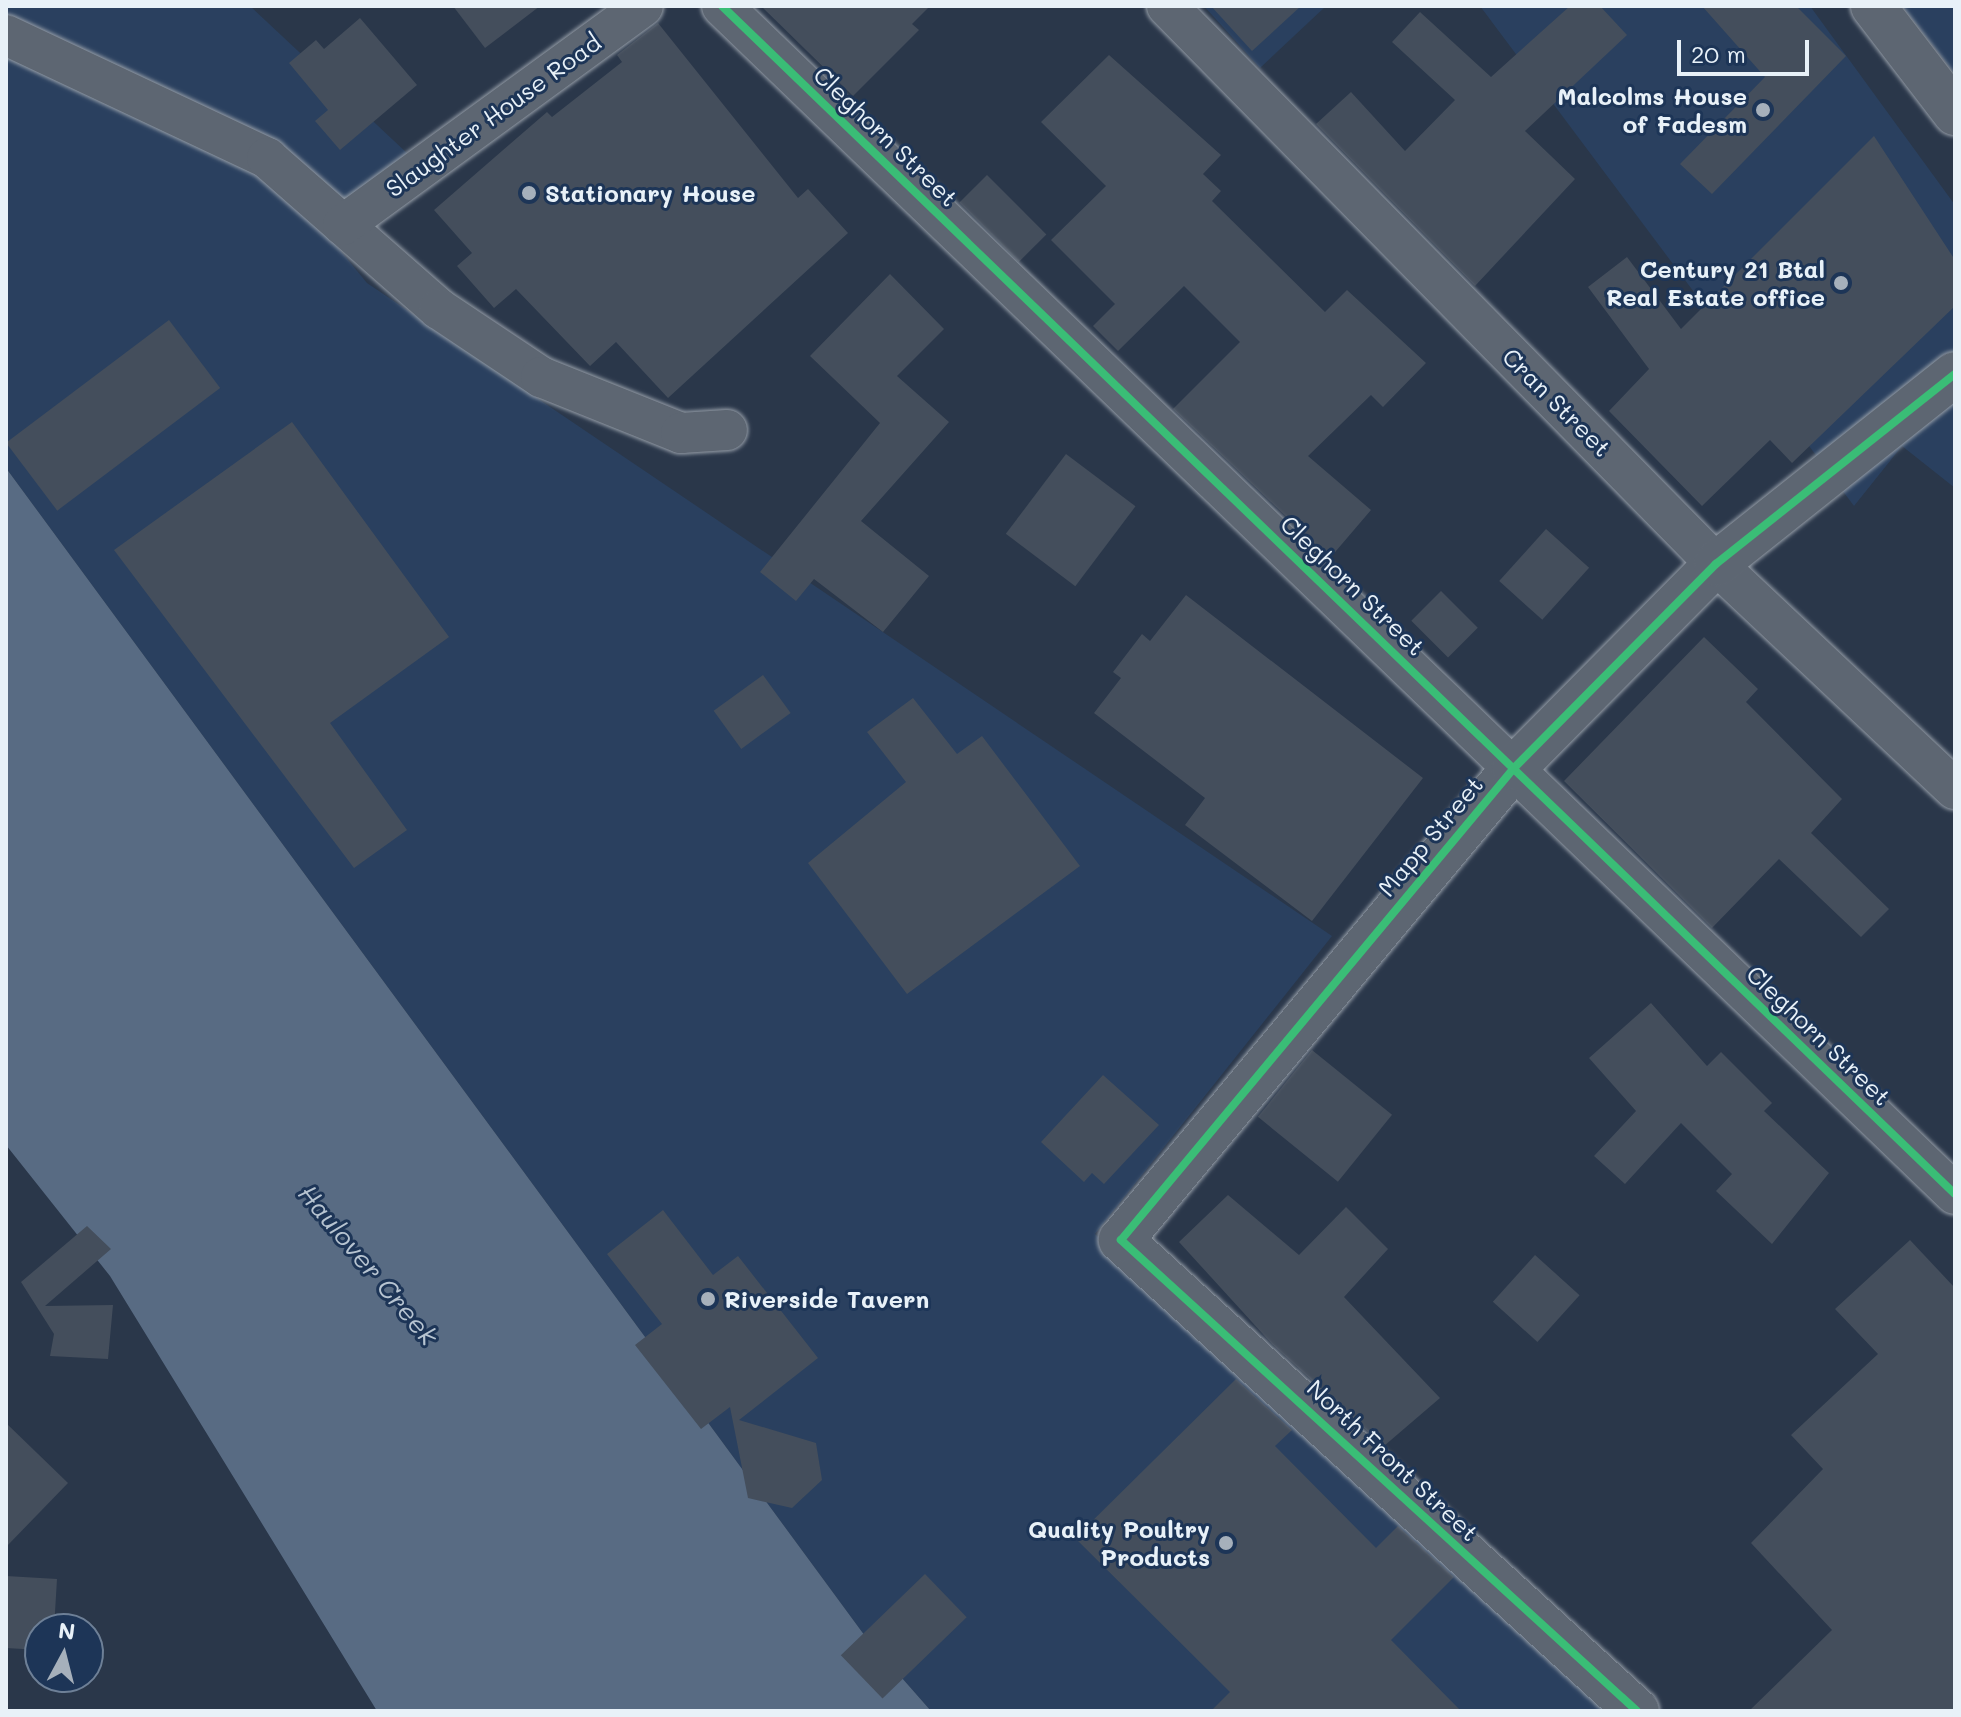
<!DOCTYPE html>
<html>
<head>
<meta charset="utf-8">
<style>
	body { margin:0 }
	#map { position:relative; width:1961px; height:1717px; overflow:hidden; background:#2a374a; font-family:Mali,sans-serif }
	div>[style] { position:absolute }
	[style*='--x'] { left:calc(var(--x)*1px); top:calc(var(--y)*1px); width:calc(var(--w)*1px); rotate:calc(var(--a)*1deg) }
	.built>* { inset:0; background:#2a405f }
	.water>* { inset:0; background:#586b83 }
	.building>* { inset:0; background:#444e5c; transform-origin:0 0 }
	.roads { filter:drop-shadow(0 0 2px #959da7) drop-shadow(0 0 2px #959da7) }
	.street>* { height:40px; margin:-20px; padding:0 20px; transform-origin:20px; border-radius:20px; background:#5d6672 }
	.secondary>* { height:44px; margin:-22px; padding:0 22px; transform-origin:22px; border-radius:22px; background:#5d6672 }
	.cycleway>* { height:8px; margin:-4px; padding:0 4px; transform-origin:4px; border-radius:4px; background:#3abd76 }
	.dots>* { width:22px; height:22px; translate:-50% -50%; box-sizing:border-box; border:4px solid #1d3557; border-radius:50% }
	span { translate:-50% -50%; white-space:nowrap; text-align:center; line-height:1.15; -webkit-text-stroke:6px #1d3557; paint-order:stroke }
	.poi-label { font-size:24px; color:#e8f1f8; font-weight:700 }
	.right { translate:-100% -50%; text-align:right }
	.left { translate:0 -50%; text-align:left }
	.street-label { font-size:24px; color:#e8f1f8 }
	.water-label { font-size:26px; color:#b7c4d1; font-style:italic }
	.frame { position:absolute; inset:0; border:8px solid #e8f1f8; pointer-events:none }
	.north { position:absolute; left:24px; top:1613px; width:80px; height:80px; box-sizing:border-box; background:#1d3557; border:2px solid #6e8097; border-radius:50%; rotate:7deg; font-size:22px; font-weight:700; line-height:32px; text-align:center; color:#e8f1f8 }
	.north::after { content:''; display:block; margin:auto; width:28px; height:36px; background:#a6b0bb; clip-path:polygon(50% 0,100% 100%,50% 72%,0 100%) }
	.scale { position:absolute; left:1677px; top:40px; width:132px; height:36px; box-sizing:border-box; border:4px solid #e8f1f8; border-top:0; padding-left:10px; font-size:24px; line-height:28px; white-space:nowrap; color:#e8f1f8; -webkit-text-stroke:6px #1d3557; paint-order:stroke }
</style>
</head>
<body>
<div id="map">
	<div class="built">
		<i style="clip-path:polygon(6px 6px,250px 6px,408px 154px,320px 226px,367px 283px,1332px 936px,1095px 1234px,1460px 1566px,1606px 1711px,931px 1711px,865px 1636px,6px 468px)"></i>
		<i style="clip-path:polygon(1204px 6px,1326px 6px,1260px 68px)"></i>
		<i style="clip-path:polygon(1480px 6px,1810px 6px,1955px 205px,1955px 488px,1902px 446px,1854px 506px)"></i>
		<i style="clip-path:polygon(1902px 6px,1955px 6px,1955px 74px,1916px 24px)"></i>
	</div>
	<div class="water">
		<i style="clip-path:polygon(6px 468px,865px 1636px,931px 1711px,377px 1711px,110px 1276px,6px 1145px)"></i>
	</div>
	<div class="building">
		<i style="clip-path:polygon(453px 6px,540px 6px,485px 48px)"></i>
		<i style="clip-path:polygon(761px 6px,930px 6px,912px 24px,919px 30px,853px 96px)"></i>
		<i style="clip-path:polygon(1211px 6px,1301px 6px,1252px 51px)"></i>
		<i style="clip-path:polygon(1570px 6px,1600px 6px,1627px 35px,1525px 131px,1575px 179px,1475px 286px,1316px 124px,1351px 92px,1405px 151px,1455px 100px,1392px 42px,1420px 12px,1491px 77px)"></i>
		<i style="clip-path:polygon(1702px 6px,1796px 6px,1846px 56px,1712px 194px,1680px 164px,1765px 77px)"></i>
		<i style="clip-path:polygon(360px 18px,417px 85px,340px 150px,315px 121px,328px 110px,289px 63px,316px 40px,324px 49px)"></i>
		<i style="clip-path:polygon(658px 23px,798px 198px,808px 189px,848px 233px,668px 398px,616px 342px,590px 366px,516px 289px,494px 308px,457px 266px,472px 253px,434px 210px,547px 112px,552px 117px,622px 62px,617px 55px)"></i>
		<i style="clip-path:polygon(1109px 55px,1221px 155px,1203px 174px,1221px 191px,1212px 201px,1325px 312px,1347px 290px,1426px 363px,1383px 407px,1371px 395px,1308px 456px,1371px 510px,1330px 558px,1173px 409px,1240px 342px,1184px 286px,1118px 351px,1093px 326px,1115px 304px,1051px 240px,1106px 186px,1041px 122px)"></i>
		<i style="clip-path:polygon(1874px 136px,1955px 260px,1955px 306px,1792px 463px,1770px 440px,1702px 506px,1609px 411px,1649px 369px,1588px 287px,1627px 257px,1681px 329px)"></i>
		<i style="left:987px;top:175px;width:84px;height:39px;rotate:45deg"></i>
		<i style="clip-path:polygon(890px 274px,944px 329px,897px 376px,949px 422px,861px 521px,929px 576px,883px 632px,814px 579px,796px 601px,760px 572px,880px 423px,810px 356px)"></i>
		<i style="left:169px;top:320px;width:85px;height:204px;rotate:53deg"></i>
		<i style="clip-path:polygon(292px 422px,449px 637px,330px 723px,407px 830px,354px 868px,114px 550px)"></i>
		<i style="left:1066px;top:454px;width:87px;height:100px;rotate:37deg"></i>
		<i style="left:1546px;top:529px;width:58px;height:70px;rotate:42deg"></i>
		<i style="left:1441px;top:591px;width:52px;height:42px;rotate:45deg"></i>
		<i style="clip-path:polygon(1186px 595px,1423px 778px,1312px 921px,1185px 825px,1205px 798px,1094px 713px,1121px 678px,1113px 672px,1142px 634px,1150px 641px)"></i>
		<i style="clip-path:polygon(1704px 637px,1758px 689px,1746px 702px,1842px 799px,1811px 833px,1889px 909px,1861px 937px,1779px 859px,1712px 928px,1564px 781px)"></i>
		<i style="left:763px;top:675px;width:47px;height:61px;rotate:54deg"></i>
		<i style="clip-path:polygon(913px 698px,957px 754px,982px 736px,1080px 866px,907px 994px,808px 863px,906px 782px,867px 732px)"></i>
		<i style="clip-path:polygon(1651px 1003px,1707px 1066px,1721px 1052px,1772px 1103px,1764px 1111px,1829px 1173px,1772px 1244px,1716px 1191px,1732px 1174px,1681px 1123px,1625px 1184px,1594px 1156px,1636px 1111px,1589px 1058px)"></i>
		<i style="left:1312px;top:1050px;width:103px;height:86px;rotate:39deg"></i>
		<i style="clip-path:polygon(1103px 1075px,1159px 1125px,1104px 1184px,1092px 1173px,1084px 1182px,1041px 1142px)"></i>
		<i style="clip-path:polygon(1228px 1195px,1299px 1255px,1346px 1207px,1388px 1249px,1344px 1297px,1440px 1398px,1384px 1446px,1272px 1344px,1179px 1242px)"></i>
		<i style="clip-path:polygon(663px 1210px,713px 1275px,738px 1256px,818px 1358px,739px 1420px,816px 1443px,822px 1480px,792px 1508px,748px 1498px,730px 1407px,701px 1429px,635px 1345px,662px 1324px,607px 1254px)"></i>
		<i style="clip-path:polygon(87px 1226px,111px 1249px,45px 1306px,113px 1305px,108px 1359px,50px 1356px,54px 1334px,21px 1282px)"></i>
		<i style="clip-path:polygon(1910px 1240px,1955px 1288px,1955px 1711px,1749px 1711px,1832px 1630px,1751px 1543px,1823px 1469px,1791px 1435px,1878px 1354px,1835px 1309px)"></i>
		<i style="left:1535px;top:1255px;width:60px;height:63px;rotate:42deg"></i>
		<i style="clip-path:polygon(1236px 1379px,1292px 1430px,1275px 1446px,1376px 1548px,1398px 1526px,1454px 1577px,1391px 1640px,1461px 1711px,1211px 1711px,1230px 1692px,1075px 1538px)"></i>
		<i style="clip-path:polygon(6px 1423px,68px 1483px,6px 1547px)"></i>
		<i style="left:925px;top:1574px;width:60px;height:117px;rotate:46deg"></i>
		<i style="clip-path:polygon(6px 1576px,57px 1579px,54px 1629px,40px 1629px,40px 1650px,6px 1648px)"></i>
	</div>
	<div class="roads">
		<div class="street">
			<i style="--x:722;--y:6;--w:1712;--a:43.94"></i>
			<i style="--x:1167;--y:6;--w:783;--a:45.47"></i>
			<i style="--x:1716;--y:564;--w:328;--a:43.3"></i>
			<i style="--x:6;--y:35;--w:289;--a:25.2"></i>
			<i style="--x:267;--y:158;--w:229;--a:41.3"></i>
			<i style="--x:439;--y:309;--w:123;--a:33.7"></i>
			<i style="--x:541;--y:377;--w:151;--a:21.8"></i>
			<i style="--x:681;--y:433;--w:46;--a:-3.7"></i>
			<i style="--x:343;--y:225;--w:371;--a:-36.1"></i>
		</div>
		<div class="secondary">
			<i style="--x:1873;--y:6;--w:135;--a:52.5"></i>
			<i style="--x:1637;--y:1711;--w:699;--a:-137.61"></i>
			<i style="--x:1121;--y:1240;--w:614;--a:-50.22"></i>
			<i style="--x:1514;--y:768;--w:287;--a:-45.3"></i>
			<i style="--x:1716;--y:564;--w:305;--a:-38.5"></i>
		</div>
	</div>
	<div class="cycleway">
		<i style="--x:722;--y:6;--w:1712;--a:43.94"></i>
		<i style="--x:1637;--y:1711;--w:699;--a:-137.61"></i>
		<i style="--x:1121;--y:1240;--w:614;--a:-50.22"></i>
		<i style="--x:1514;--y:768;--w:287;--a:-45.3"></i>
		<i style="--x:1716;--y:564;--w:305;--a:-38.5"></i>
	</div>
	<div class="dots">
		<i style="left:1763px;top:110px;background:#a6b0bb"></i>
		<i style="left:529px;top:193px;background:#a6b0bb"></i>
		<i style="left:1841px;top:283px;background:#a6b0bb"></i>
		<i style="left:708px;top:1299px;background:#a6b0bb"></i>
		<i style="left:1226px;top:1543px;background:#a6b0bb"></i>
	</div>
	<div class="poi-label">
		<span class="right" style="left:1747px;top:110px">Malcolms House<br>of Fadesm</span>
		<span class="left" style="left:545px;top:193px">Stationary House</span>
		<span class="right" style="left:1825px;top:283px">Century 21 Btal<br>Real Estate office</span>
		<span class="left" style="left:724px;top:1299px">Riverside Tavern</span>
		<span class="right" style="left:1210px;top:1543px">Quality Poultry<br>Products</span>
	</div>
	<div class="street-label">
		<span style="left:493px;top:115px;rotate:-36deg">Slaughter House Road</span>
		<span style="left:886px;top:136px;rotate:44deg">Cleghorn Street</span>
		<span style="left:1557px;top:402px;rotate:45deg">Cran Street</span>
		<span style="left:1353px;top:585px;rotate:44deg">Cleghorn Street</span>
		<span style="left:1430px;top:836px;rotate:-50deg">Mapp Street</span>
		<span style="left:1819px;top:1035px;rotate:44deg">Cleghorn Street</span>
		<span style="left:1393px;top:1460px;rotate:43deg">North Front Street</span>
	</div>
	<div class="water-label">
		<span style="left:368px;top:1265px;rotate:50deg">Haulover Creek</span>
	</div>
	<div class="frame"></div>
	<div class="north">N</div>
	<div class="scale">20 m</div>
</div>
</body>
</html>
